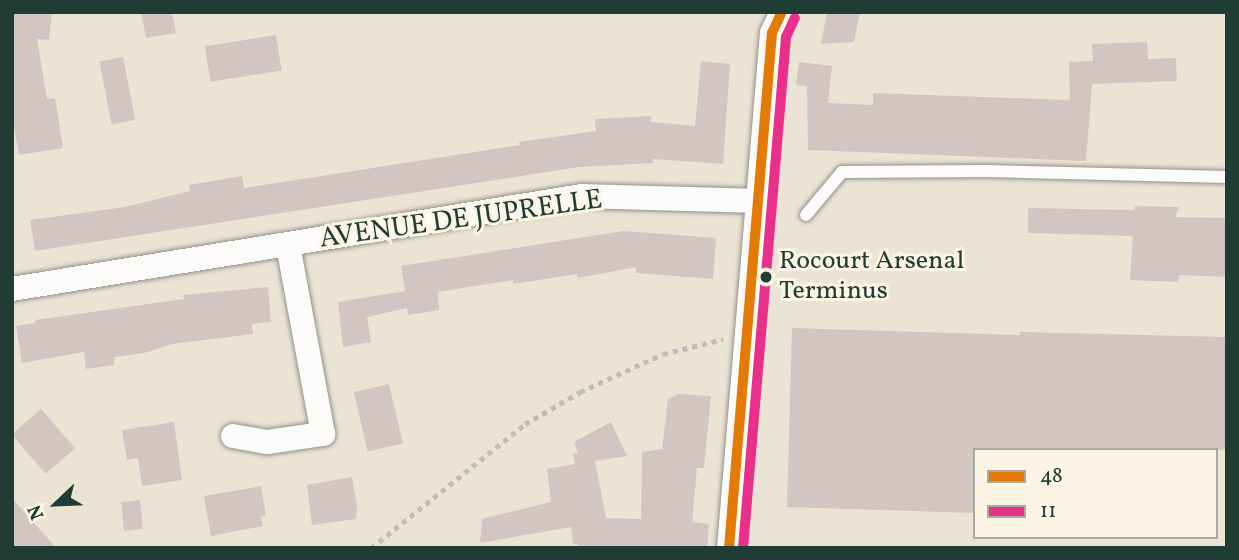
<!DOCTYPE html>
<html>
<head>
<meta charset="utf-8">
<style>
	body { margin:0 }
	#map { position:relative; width:1239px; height:560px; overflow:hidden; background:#ebe3d4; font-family:Vollkorn,serif }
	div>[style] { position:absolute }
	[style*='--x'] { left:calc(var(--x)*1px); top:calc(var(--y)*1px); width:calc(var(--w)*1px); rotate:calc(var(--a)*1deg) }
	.building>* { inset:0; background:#d3c6c2; transform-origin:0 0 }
	.path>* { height:4.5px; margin-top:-2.25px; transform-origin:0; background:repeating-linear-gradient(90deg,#bdbebb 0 5px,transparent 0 10px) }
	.roads { filter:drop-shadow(0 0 2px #909289) drop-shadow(0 0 2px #909289) }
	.service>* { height:12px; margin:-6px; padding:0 6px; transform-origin:6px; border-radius:6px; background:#fcfbf9 }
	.minor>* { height:24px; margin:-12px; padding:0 12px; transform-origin:12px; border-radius:12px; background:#fcfbf9 }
	.bus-1>* { height:10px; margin:-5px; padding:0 5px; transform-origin:5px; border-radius:5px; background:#e57a03 }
	.bus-2>* { height:10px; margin:-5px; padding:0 5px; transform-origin:5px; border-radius:5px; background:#e8308a }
	.dots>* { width:19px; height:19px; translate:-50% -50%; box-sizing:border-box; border:4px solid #fcf5e5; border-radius:50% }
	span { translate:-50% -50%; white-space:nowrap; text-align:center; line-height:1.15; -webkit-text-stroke:6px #fcf5e5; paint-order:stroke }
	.bus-label { font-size:26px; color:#1f3d34 }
	.left { translate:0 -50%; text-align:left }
	.street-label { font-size:28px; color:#1f3d34 }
	.frame { position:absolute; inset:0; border:14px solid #1f3d34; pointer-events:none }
	.legend { position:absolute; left:973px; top:448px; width:245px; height:91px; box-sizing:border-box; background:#fcf5e5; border:2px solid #a4ab9e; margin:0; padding:9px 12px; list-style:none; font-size:21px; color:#1f3d34 }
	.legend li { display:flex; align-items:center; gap:14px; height:35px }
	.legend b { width:35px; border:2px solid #a4ab9e }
	.north { position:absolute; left:21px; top:469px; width:70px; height:70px; -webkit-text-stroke:5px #fcf5e5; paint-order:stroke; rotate:247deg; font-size:19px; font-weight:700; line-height:28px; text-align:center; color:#1f3d34 }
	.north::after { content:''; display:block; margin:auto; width:24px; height:32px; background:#1f3d34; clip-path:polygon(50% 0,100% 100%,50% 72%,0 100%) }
</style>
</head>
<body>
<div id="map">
	<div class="building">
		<i style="clip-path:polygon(12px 12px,52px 12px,49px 40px,37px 39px,47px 99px,55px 98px,63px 148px,19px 155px,12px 116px)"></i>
		<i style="clip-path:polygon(141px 12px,172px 12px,176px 33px,146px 38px)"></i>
		<i style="clip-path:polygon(827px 12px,860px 12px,854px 42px,821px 44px)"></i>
		<i style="left:276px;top:35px;width:36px;height:72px;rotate:81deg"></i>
		<i style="clip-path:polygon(1147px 42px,1148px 59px,1176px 58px,1177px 81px,1092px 84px,1086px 161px,808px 150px,807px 86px,796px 85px,799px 62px,832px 66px,828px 103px,873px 105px,873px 93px,1070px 100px,1069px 62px,1093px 61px,1092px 44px)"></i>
		<i style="left:123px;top:57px;width:64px;height:24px;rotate:79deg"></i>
		<i style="clip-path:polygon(701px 61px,730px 64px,723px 164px,653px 159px,653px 163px,579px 167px,35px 251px,30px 220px,125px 207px,190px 191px,189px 185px,242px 176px,244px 188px,520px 145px,519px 142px,596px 131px,595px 119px,651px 116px,651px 122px,695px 126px)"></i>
		<i style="clip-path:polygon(1135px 206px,1179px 207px,1175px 217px,1227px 218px,1227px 277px,1179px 275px,1178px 282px,1130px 280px,1133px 236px,1028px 233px,1028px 208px,1134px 210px)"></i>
		<i style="clip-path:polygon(623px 231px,716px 238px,713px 279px,636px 273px,636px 267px,578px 278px,577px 274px,513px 284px,513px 280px,438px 292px,439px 310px,408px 315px,407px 308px,367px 317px,371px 342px,343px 347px,338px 302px,405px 291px,401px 266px)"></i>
		<i style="clip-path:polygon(268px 287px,271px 322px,252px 324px,253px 334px,172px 344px,144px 353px,114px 357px,114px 365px,86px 369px,84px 352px,22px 363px,16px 326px,35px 323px,35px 320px,184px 299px,183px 295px)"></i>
		<i style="clip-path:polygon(792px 328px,1020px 335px,1020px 332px,1227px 337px,1227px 450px,975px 450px,975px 513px,787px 507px)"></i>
		<i style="left:389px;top:384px;width:61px;height:36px;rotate:77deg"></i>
		<i style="clip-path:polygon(678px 394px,711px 396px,704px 468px,697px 468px,692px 522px,709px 524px,707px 548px,578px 548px,578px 544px,573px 544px,571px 527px,480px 543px,482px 519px,551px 502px,547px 469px,575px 464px,573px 454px,578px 453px,574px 442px,611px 422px,627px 456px,595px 461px,606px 518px,641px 519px,642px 452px,662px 449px,668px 399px)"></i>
		<i style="left:41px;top:409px;width:52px;height:39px;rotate:49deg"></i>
		<i style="clip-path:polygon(174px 422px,182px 480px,142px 486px,138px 458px,127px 460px,122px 430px)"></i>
		<i style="clip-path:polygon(352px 477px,357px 507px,356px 519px,312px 525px,307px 485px)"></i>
		<i style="clip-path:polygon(261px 486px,266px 516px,261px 517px,263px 526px,211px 536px,204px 496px)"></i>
		<i style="clip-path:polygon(12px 498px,56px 548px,12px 548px)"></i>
		<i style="left:140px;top:500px;width:29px;height:19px;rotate:84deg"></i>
	</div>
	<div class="path">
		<i style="--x:371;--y:548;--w:198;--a:-38.8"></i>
		<i style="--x:525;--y:424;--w:64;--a:-30.2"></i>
		<i style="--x:580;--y:392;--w:91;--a:-24.6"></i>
		<i style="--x:663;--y:354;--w:62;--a:-14"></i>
	</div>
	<div class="roads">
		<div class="service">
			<i style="--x:806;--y:215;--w:56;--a:-50.1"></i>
			<i style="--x:842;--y:172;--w:144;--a:-0.4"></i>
			<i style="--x:986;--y:171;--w:241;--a:1.4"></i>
		</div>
		<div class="minor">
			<i style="--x:12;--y:289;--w:578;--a:-9.27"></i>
			<i style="--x:582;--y:196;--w:177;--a:1.6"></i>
			<i style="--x:233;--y:436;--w:35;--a:10"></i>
			<i style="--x:267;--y:442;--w:57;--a:-8.1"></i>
			<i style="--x:323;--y:434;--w:192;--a:-100.5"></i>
			<i style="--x:729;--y:548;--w:517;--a:-85.23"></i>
			<i style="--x:772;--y:33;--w:23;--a:-65"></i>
		</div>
	</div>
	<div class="bus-1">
		<i style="--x:729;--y:548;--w:517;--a:-85.23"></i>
		<i style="--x:772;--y:33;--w:23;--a:-65"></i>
	</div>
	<div class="bus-2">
		<i style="--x:743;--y:548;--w:513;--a:-85.19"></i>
		<i style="--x:786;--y:37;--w:21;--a:-65"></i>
	</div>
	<div class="dots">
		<i style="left:766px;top:277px;background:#1f3d34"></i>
	</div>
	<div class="bus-label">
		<span class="left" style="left:779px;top:277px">Rocourt Arsenal<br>Terminus</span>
	</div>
	<div class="street-label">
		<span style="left:461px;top:220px;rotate:-8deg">AVENUE DE JUPRELLE</span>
	</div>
	<div class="frame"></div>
	<ul class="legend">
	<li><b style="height:9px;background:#e57a03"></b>48</li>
	<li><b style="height:9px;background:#e8308a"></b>11</li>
	</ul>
	<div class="north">N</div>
</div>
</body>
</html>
